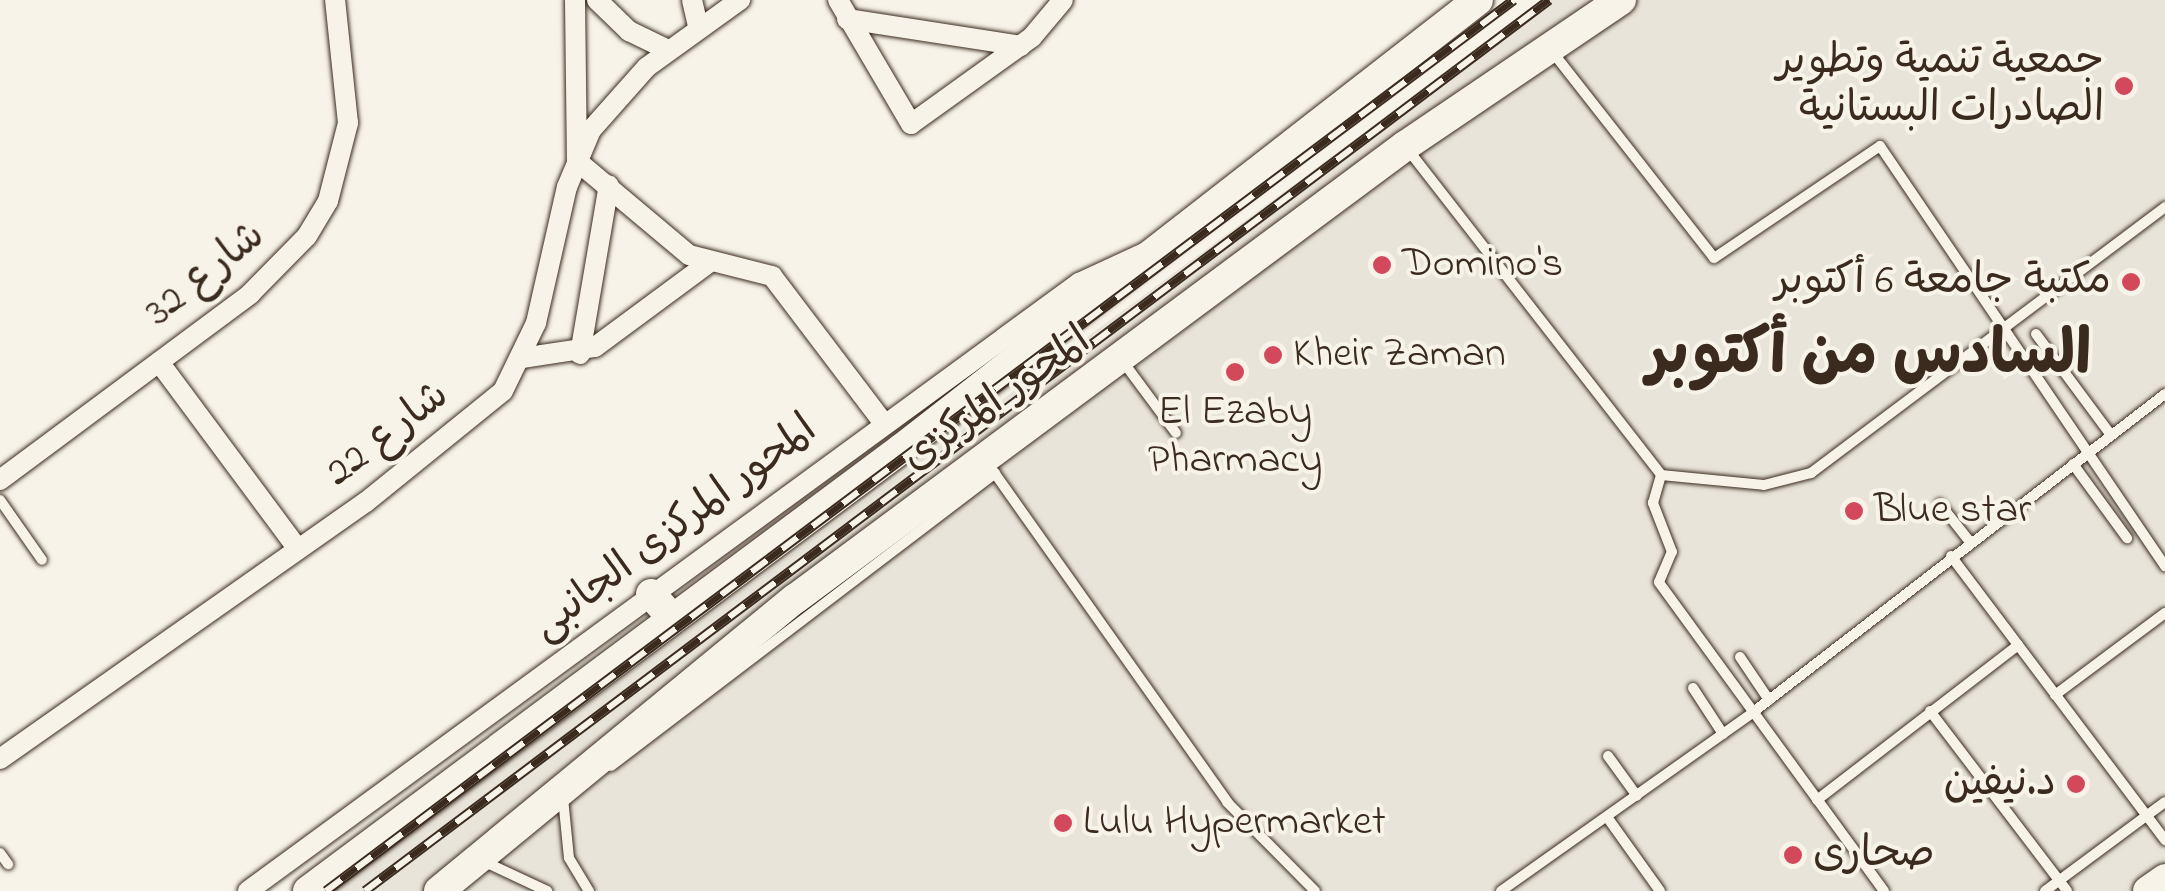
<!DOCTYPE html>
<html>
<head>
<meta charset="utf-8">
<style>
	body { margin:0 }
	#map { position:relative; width:2165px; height:891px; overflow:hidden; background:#f7f3e8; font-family:"Indie Flower","Playpen Sans Arabic",sans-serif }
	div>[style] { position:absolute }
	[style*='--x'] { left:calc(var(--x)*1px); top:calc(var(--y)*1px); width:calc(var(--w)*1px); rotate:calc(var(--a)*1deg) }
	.built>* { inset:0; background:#e9e4d9 }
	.roads { filter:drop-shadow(0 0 2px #3b2a1e) drop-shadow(0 0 2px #3b2a1e) }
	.service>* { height:10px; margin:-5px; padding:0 5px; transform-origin:5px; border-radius:5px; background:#f7f3e8 }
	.minor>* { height:20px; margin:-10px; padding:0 10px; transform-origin:10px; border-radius:10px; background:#f7f3e8 }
	.secondary>* { height:30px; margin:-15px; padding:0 15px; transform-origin:15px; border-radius:15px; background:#f7f3e8 }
	.rail>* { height:10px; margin-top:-5px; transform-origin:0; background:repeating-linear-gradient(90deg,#f7f3e8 0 19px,#3b2a1e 0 38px); box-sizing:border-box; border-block:2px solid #3b2a1e }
	.dots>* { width:28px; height:28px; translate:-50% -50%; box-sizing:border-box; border:5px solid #f7f3e8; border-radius:50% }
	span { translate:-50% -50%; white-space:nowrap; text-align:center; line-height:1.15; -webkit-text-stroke:8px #f7f3e8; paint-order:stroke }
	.poi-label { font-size:42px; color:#3b2a1e }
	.right { translate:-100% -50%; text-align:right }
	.left { translate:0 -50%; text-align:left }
	.street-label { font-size:42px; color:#3b2a1e }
	.town-label { font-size:62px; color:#3b2a1e; font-weight:700 }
</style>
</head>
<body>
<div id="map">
	<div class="built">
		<i style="clip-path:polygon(1545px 0,2165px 0,2165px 891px,334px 891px)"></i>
	</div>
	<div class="roads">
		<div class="service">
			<i style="--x:1551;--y:50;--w:264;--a:51.9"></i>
			<i style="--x:1714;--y:258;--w:200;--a:-34"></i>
			<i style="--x:1880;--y:146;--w:508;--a:55.84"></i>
			<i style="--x:1406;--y:147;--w:415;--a:52.1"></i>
			<i style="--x:2036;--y:334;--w:126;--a:53.4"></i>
			<i style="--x:1124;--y:363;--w:87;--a:53.4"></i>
			<i style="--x:986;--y:461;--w:418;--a:54.7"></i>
			<i style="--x:1227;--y:802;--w:125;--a:45.3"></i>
			<i style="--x:2073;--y:464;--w:92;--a:53.9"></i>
			<i style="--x:0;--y:500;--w:73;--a:55"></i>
			<i style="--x:1940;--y:504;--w:48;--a:51.7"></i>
			<i style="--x:1951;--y:556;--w:356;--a:53"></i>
			<i style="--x:1740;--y:657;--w:52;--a:56"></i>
			<i style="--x:1693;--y:688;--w:55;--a:56.9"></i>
			<i style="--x:2055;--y:695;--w:137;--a:-36.7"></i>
			<i style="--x:1930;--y:711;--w:226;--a:52.7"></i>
			<i style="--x:1608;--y:756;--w:49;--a:54.1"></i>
			<i style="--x:611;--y:766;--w:483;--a:-37.3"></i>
			<i style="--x:563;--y:798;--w:60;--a:84.3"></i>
			<i style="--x:569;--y:858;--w:39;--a:59"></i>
			<i style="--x:1817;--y:800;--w:254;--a:-37.6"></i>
			<i style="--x:1607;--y:817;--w:91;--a:54.4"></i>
			<i style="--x:0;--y:853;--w:14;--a:54"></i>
			<i style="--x:483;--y:861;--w:71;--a:25.1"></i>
			<i style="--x:1501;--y:891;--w:308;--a:-35.3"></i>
			<i style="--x:1752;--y:713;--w:522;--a:-37.68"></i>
			<i style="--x:1884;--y:891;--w:382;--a:-126.1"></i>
			<i style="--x:1659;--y:582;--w:33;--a:-67"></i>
			<i style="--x:1672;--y:552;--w:53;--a:-111.2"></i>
			<i style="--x:1653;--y:503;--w:29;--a:-74"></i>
			<i style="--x:1661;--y:475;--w:103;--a:5.5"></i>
			<i style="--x:1764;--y:485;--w:49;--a:-14.3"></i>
			<i style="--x:1811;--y:473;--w:443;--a:-36.9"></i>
			<i style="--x:2045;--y:891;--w:149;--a:-36.6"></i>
		</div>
		<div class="minor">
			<i style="--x:575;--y:0;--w:161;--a:89.3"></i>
			<i style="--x:577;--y:161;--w:146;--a:40"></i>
			<i style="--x:689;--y:255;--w:86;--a:14.2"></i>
			<i style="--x:772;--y:276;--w:183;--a:52.8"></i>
			<i style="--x:597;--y:0;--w:45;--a:44.1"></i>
			<i style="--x:629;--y:31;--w:43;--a:26"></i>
			<i style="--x:692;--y:0;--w:27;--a:77"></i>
			<i style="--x:838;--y:0;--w:144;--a:59.5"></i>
			<i style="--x:911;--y:124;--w:149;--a:-35.7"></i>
			<i style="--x:1032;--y:37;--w:48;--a:-50"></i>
			<i style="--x:847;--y:19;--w:176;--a:8.8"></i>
			<i style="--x:580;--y:354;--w:171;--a:-80.3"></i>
			<i style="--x:522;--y:358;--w:74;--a:-8.6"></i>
			<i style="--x:595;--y:347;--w:143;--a:-36.5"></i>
			<i style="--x:159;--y:362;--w:233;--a:53.4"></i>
			<i style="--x:0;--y:480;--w:312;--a:-36.6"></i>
			<i style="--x:250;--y:294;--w:81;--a:-45.5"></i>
			<i style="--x:307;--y:236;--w:41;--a:-59"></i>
			<i style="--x:328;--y:201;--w:81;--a:-75.6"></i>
			<i style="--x:348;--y:123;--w:124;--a:-96"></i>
			<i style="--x:0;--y:759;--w:447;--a:-35.1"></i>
			<i style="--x:366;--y:502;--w:176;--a:-39"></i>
			<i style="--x:503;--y:391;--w:76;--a:-64.1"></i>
			<i style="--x:536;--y:323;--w:139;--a:-77.2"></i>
			<i style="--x:567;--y:187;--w:62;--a:-67.2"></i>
			<i style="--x:591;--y:130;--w:84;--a:-48.4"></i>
			<i style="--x:647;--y:67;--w:115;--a:-35.8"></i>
			<i style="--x:248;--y:891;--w:1030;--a:-36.19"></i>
			<i style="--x:1079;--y:283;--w:74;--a:-24.8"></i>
		</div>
		<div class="secondary">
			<i style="--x:651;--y:594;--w:30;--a:49"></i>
			<i style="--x:308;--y:891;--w:740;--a:-36.7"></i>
			<i style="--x:901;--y:449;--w:731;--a:-37.89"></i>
			<i style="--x:439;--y:891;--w:460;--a:-39.4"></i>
			<i style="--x:795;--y:599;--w:760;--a:-36.6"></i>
			<i style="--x:1405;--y:146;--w:261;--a:-34.1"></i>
			<i style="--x:2148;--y:891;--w:21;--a:-35"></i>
		</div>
	</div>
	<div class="rail">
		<i style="--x:326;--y:891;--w:1485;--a:-36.87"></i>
		<i style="--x:365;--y:891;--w:1482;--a:-36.96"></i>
	</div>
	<div class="dots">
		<i style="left:2124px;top:86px;background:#d1495b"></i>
		<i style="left:1382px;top:265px;background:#d1495b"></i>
		<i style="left:2131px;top:282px;background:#d1495b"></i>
		<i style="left:1273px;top:355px;background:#d1495b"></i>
		<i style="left:1235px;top:372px;background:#d1495b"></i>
		<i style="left:1854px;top:511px;background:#d1495b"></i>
		<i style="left:2076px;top:784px;background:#d1495b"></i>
		<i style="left:1063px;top:823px;background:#d1495b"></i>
		<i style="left:1793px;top:855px;background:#d1495b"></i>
	</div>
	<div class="poi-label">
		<span class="right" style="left:2104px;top:86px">جمعية تنمية وتطوير<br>الصادرات البستانية</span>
		<span class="left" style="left:1402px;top:265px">Domino's</span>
		<span class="right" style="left:2111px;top:282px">مكتبة جامعة 6 أكتوبر</span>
		<span class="left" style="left:1293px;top:355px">Kheir Zaman</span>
		<span style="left:1235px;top:437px">El Ezaby<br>Pharmacy</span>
		<span class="left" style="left:1874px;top:511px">Blue star</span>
		<span class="right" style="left:2056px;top:784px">د.نيفين</span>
		<span class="left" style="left:1083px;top:823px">Lulu Hypermarket</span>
		<span class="left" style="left:1813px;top:855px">صحارى</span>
	</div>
	<div class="street-label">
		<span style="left:206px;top:275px;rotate:-39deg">شارع 32</span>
		<span style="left:997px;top:400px;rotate:-35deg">المحور المركزى</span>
		<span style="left:388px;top:435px;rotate:-38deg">شارع 22</span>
		<span style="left:675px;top:529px;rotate:-37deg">المحور المركزى الجانبى</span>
	</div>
	<div class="town-label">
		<span style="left:1869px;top:358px">السادس من أكتوبر</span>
	</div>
</div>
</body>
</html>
